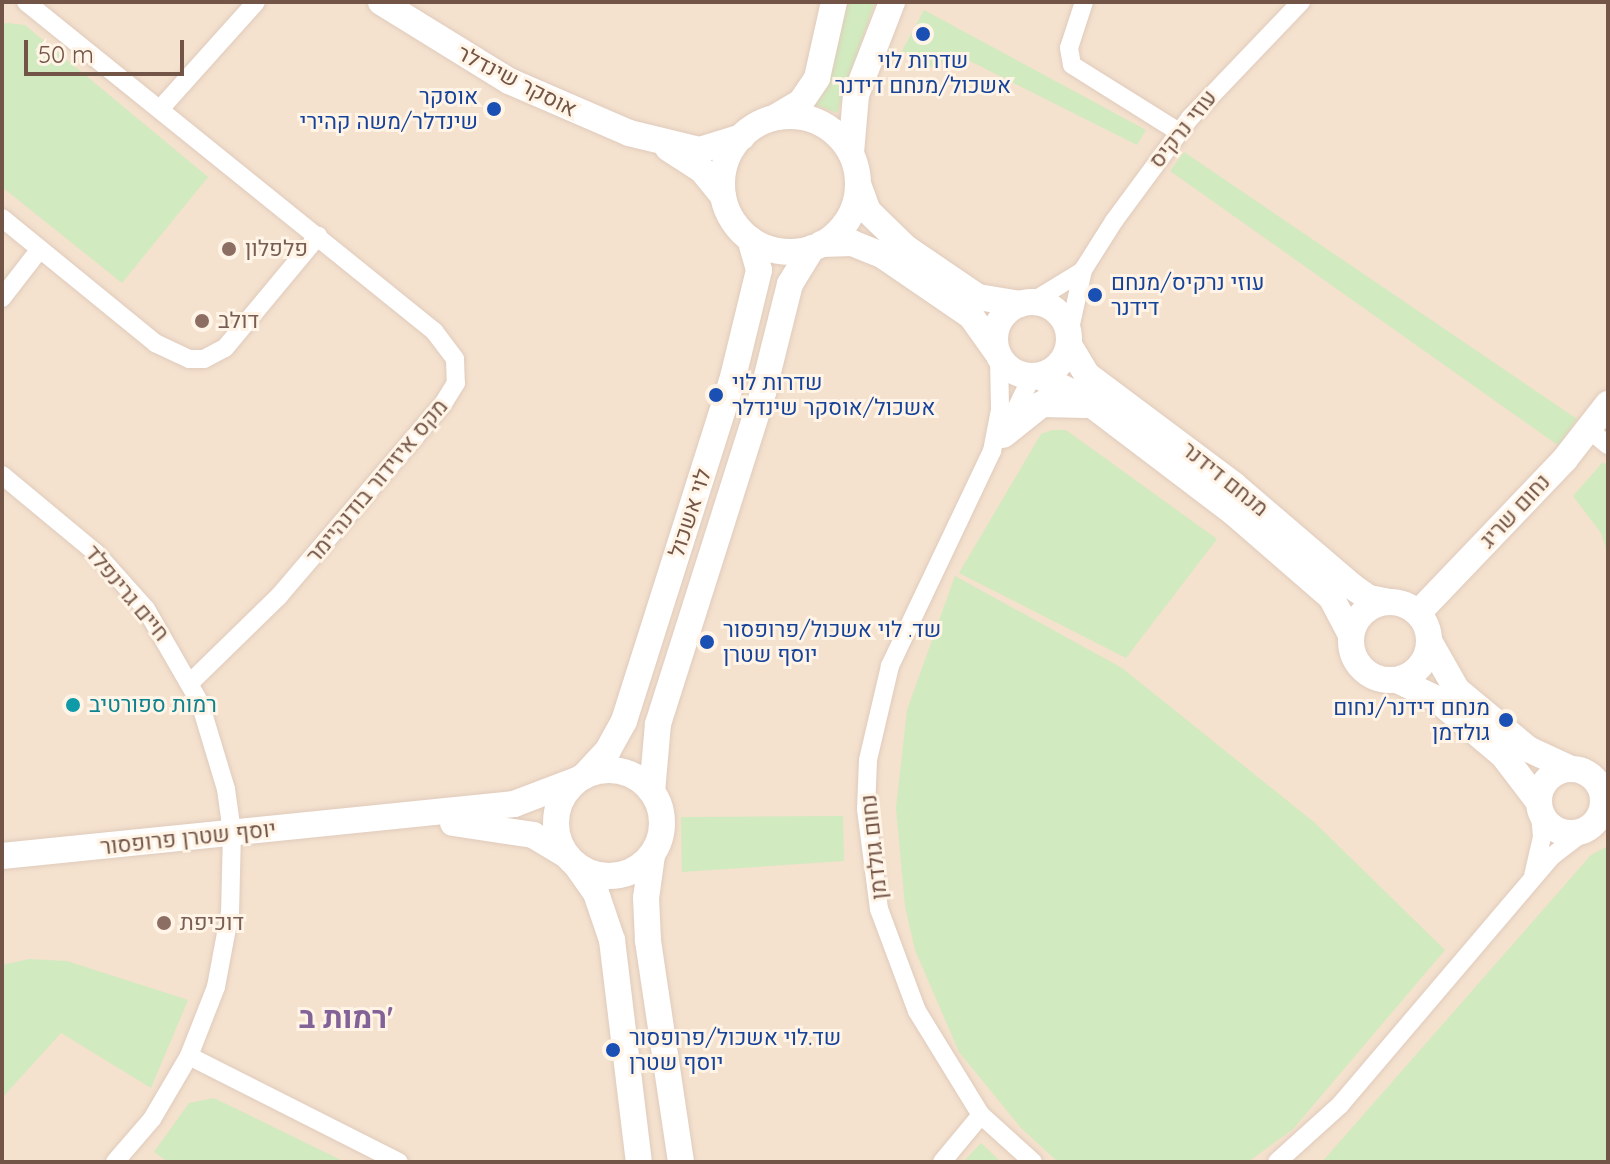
<!DOCTYPE html>
<html>
<head>
<meta charset="utf-8">
<style>
	body { margin:0 }
	#map { position:relative; width:1610px; height:1164px; overflow:hidden; background:#fcf0e0; font-family:Quicksand,Heebo,sans-serif }
	div>[style] { position:absolute }
	[style*='--x'] { left:calc(var(--x)*1px); top:calc(var(--y)*1px); width:calc(var(--w)*1px); rotate:calc(var(--a)*1deg) }
	.residential>* { inset:0; background:#f4e1ce; transform-origin:0 0 }
	.green>* { inset:0; background:#d2eabf }
	.roads { filter:drop-shadow(0 0 2px #e0cbbc) drop-shadow(0 0 2px #e0cbbc) }
	.street>* { height:18px; margin:-9px; padding:0 9px; transform-origin:9px; border-radius:9px; background:#fff }
	.secondary>* { height:26px; margin:-13px; padding:0 13px; transform-origin:13px; border-radius:13px; background:#fff }
	.secondary>.ring { margin:-13px; padding:0; box-sizing:content-box; background:none; border:26px solid #fff; border-radius:50% }
	.dots>* { width:22px; height:22px; translate:-50% -50%; box-sizing:border-box; border:4px solid #fff4e6; border-radius:50% }
	span { translate:-50% -50%; white-space:nowrap; text-align:center; line-height:1.15; -webkit-text-stroke:6px #fff4e6; paint-order:stroke }
	.transit-label { font-size:22px; color:#164399 }
	.right { translate:-100% -50%; text-align:right }
	.left { translate:0 -50%; text-align:left }
	.street-label { font-size:22px; color:#735547 }
	.education-label { font-size:22px; color:#785e54 }
	.culture-label { font-size:22px; color:#0d838f }
	.district-label { font-size:30px; color:#836297; font-weight:700 }
	.frame { position:absolute; inset:0; border:4px solid #735547; pointer-events:none }
	.scale { position:absolute; left:24px; top:40px; width:160px; height:36px; box-sizing:border-box; border:4px solid #735547; border-top:0; padding-left:10px; font-size:24px; line-height:28px; white-space:nowrap; color:#735547; -webkit-text-stroke:6px #fff4e6; paint-order:stroke }
</style>
</head>
<body>
<div id="map">
	<div class="residential">
		<i style="left:2px;top:2px;width:1606px;height:1160px"></i>
	</div>
	<div class="green">
		<i style="clip-path:polygon(846px 2px,875px 2px,837px 113px,813px 104px,826px 87px)"></i>
		<i style="clip-path:polygon(924px 10px,1146px 130px,1137px 145px,950px 51px,937px 70px,902px 51px)"></i>
		<i style="clip-path:polygon(7px 23px,25px 25px,208px 177px,122px 283px,2px 187px,2px 24px)"></i>
		<i style="clip-path:polygon(1184px 152px,1577px 419px,1559px 446px,1170px 171px)"></i>
		<i style="clip-path:polygon(1052px 430px,1066px 430px,1217px 539px,1126px 658px,959px 573px,1041px 434px)"></i>
		<i style="clip-path:polygon(1603px 462px,1608px 466px,1608px 555px,1601px 533px,1573px 496px)"></i>
		<i style="clip-path:polygon(955px 576px,1122px 668px,1315px 823px,1445px 950px,1293px 1129px,1248px 1162px,1058px 1162px,1021px 1128px,959px 1052px,915px 950px,905px 906px,896px 808px,907px 710px)"></i>
		<i style="clip-path:polygon(843px 816px,844px 861px,682px 872px,681px 817px)"></i>
		<i style="clip-path:polygon(1608px 846px,1608px 1162px,1322px 1162px,1591px 855px)"></i>
		<i style="clip-path:polygon(29px 959px,67px 961px,188px 1000px,151px 1088px,61px 1033px,2px 1098px,2px 965px)"></i>
		<i style="clip-path:polygon(214px 1098px,345px 1162px,168px 1162px,154px 1152px,189px 1103px)"></i>
		<i style="clip-path:polygon(981px 1143px,1001px 1162px,963px 1162px)"></i>
	</div>
	<div class="roads">
		<div class="street">
			<i style="--x:26;--y:2;--w:524;--a:38.88"></i>
			<i style="--x:434;--y:331;--w:35;--a:53"></i>
			<i style="--x:455;--y:359;--w:24;--a:88"></i>
			<i style="--x:456;--y:383;--w:25;--a:122"></i>
			<i style="--x:443;--y:404;--w:253;--a:130.5"></i>
			<i style="--x:279;--y:596;--w:123;--a:135.7"></i>
			<i style="--x:1084;--y:2;--w:48;--a:108.1"></i>
			<i style="--x:1069;--y:48;--w:17;--a:80"></i>
			<i style="--x:1072;--y:65;--w:126;--a:32.1"></i>
			<i style="--x:161;--y:108;--w:142;--a:-48.1"></i>
			<i style="--x:2;--y:218;--w:198;--a:39.2"></i>
			<i style="--x:155;--y:343;--w:38;--a:25"></i>
			<i style="--x:189;--y:359;--w:15;--a:0"></i>
			<i style="--x:204;--y:359;--w:24;--a:-28"></i>
			<i style="--x:225;--y:348;--w:146;--a:-50.3"></i>
			<i style="--x:2;--y:298;--w:62;--a:-52.2"></i>
			<i style="--x:1032;--y:302;--w:57;--a:-31.5"></i>
			<i style="--x:1069;--y:333;--w:65;--a:-77.5"></i>
			<i style="--x:1083;--y:270;--w:58;--a:-57.7"></i>
			<i style="--x:1114;--y:221;--w:128;--a:-53.6"></i>
			<i style="--x:1190;--y:118;--w:161;--a:-46.3"></i>
			<i style="--x:999;--y:356;--w:54;--a:88.9"></i>
			<i style="--x:1000;--y:410;--w:42;--a:101"></i>
			<i style="--x:992;--y:451;--w:238;--a:115.4"></i>
			<i style="--x:890;--y:666;--w:97;--a:103.2"></i>
			<i style="--x:868;--y:760;--w:49;--a:92.3"></i>
			<i style="--x:866;--y:809;--w:101;--a:82.6"></i>
			<i style="--x:879;--y:909;--w:109;--a:69.6"></i>
			<i style="--x:917;--y:1011;--w:122;--a:58.4"></i>
			<i style="--x:981;--y:1115;--w:70;--a:42.1"></i>
			<i style="--x:1588;--y:429;--w:26;--a:39"></i>
			<i style="--x:1004;--y:434;--w:64;--a:-64.2"></i>
			<i style="--x:2;--y:475;--w:122;--a:39.7"></i>
			<i style="--x:96;--y:553;--w:75;--a:48.2"></i>
			<i style="--x:146;--y:609;--w:108;--a:60.1"></i>
			<i style="--x:200;--y:703;--w:90;--a:73.2"></i>
			<i style="--x:226;--y:789;--w:43;--a:82.1"></i>
			<i style="--x:232;--y:832;--w:80;--a:91.4"></i>
			<i style="--x:230;--y:912;--w:76;--a:100.6"></i>
			<i style="--x:216;--y:987;--w:74;--a:111.4"></i>
			<i style="--x:189;--y:1056;--w:73;--a:120.4"></i>
			<i style="--x:152;--y:1119;--w:57;--a:130.7"></i>
			<i style="--x:1594;--y:779;--w:16;--a:30"></i>
			<i style="--x:1597;--y:821;--w:13;--a:-32"></i>
			<i style="--x:1533;--y:876;--w:40;--a:-77"></i>
			<i style="--x:1542;--y:837;--w:25;--a:-95"></i>
			<i style="--x:189;--y:1056;--w:235;--a:26.8"></i>
			<i style="--x:942;--y:1162;--w:61;--a:-50.3"></i>
			<i style="--x:1277;--y:1162;--w:85;--a:-42.1"></i>
			<i style="--x:1340;--y:1105;--w:326;--a:-49.6"></i>
			<i style="--x:1551;--y:857;--w:44;--a:-37.6"></i>
		</div>
		<div class="secondary">
			<i style="--x:381;--y:2;--w:150;--a:31.7"></i>
			<i style="--x:509;--y:81;--w:131;--a:23.4"></i>
			<i style="--x:629;--y:133;--w:73;--a:13.5"></i>
			<i style="--x:700;--y:150;--w:44;--a:-17.2"></i>
			<i class="ring" style="left:722px;top:116px;width:110px;height:110px"></i>
			<i style="--x:776;--y:117;--w:29;--a:-31"></i>
			<i style="--x:801;--y:102;--w:29;--a:-56"></i>
			<i style="--x:817;--y:78;--w:78;--a:-77.4"></i>
			<i style="--x:668;--y:148;--w:40;--a:32.9"></i>
			<i style="--x:702;--y:170;--w:33;--a:51"></i>
			<i style="--x:851;--y:153;--w:58;--a:-85.1"></i>
			<i style="--x:856;--y:95;--w:100;--a:-68.8"></i>
			<i style="--x:858;--y:184;--w:29;--a:70"></i>
			<i style="--x:868;--y:211;--w:53;--a:44.2"></i>
			<i style="--x:906;--y:248;--w:87;--a:34.2"></i>
			<i style="--x:978;--y:297;--w:43;--a:9.5"></i>
			<i style="--x:821;--y:244;--w:31;--a:-2"></i>
			<i style="--x:852;--y:243;--w:32;--a:22"></i>
			<i style="--x:882;--y:255;--w:108;--a:34.4"></i>
			<i style="--x:971;--y:316;--w:43;--a:54.5"></i>
			<i class="ring" style="left:995px;top:302px;width:48px;height:48px"></i>
			<i style="--x:1069;--y:345;--w:35;--a:59"></i>
			<i style="--x:1087;--y:375;--w:184;--a:36.8"></i>
			<i style="--x:1234;--y:485;--w:157;--a:40.6"></i>
			<i style="--x:1353;--y:587;--w:19;--a:35"></i>
			<i style="--x:1369;--y:598;--w:21;--a:11"></i>
			<i style="--x:1038;--y:376;--w:47;--a:25.5"></i>
			<i style="--x:1080;--y:396;--w:193;--a:37.2"></i>
			<i style="--x:1234;--y:513;--w:128;--a:40.9"></i>
			<i style="--x:1331;--y:597;--w:43;--a:62.2"></i>
			<i style="--x:1003;--y:435;--w:50;--a:-38.5"></i>
			<i style="--x:1042;--y:404;--w:45;--a:1.3"></i>
			<i class="ring" style="left:1351px;top:602px;width:52px;height:52px"></i>
			<i style="--x:1418;--y:613;--w:213;--a:-46.3"></i>
			<i style="--x:1565;--y:459;--w:70;--a:-52"></i>
			<i style="--x:1429;--y:641;--w:56;--a:60.3"></i>
			<i style="--x:1457;--y:690;--w:92;--a:39.7"></i>
			<i style="--x:1528;--y:749;--w:47;--a:24.9"></i>
			<i style="--x:1397;--y:680;--w:42;--a:25.3"></i>
			<i style="--x:1435;--y:698;--w:89;--a:40"></i>
			<i style="--x:1503;--y:755;--w:58;--a:52.7"></i>
			<i class="ring" style="left:1539px;top:769px;width:38px;height:38px"></i>
			<i class="ring" style="left:556px;top:770px;width:80px;height:80px"></i>
			<i style="--x:584;--y:776;--w:35;--a:-47"></i>
			<i style="--x:608;--y:750;--w:33;--a:-61"></i>
			<i style="--x:624;--y:721;--w:357;--a:-72.4"></i>
			<i style="--x:732;--y:381;--w:114;--a:-76.3"></i>
			<i style="--x:759;--y:270;--w:32;--a:-106"></i>
			<i style="--x:652;--y:792;--w:68;--a:-85"></i>
			<i style="--x:658;--y:724;--w:348;--a:-72.4"></i>
			<i style="--x:763;--y:392;--w:111;--a:-76"></i>
			<i style="--x:790;--y:284;--w:42;--a:-58.6"></i>
			<i style="--x:453;--y:823;--w:81;--a:8.5"></i>
			<i style="--x:533;--y:835;--w:39;--a:31"></i>
			<i style="--x:652;--y:855;--w:43;--a:97.9"></i>
			<i style="--x:646;--y:898;--w:43;--a:87.3"></i>
			<i style="--x:648;--y:941;--w:223;--a:81.5"></i>
			<i style="--x:2;--y:856;--w:515;--a:-5.8"></i>
			<i style="--x:514;--y:804;--w:67;--a:-20.9"></i>
			<i style="--x:577;--y:866;--w:33;--a:55"></i>
			<i style="--x:596;--y:893;--w:50;--a:71.2"></i>
			<i style="--x:612;--y:940;--w:224;--a:83.1"></i>
		</div>
	</div>
	<div class="dots">
		<i style="left:923px;top:34px;background:#1a4fb4"></i>
		<i style="left:494px;top:109px;background:#1a4fb4"></i>
		<i style="left:229px;top:249px;background:#8d6e63"></i>
		<i style="left:1095px;top:295px;background:#1a4fb4"></i>
		<i style="left:202px;top:321px;background:#8d6e63"></i>
		<i style="left:716px;top:395px;background:#1a4fb4"></i>
		<i style="left:707px;top:642px;background:#1a4fb4"></i>
		<i style="left:73px;top:705px;background:#0f9aa8"></i>
		<i style="left:1506px;top:720px;background:#1a4fb4"></i>
		<i style="left:164px;top:923px;background:#8d6e63"></i>
		<i style="left:613px;top:1050px;background:#1a4fb4"></i>
	</div>
	<div class="transit-label">
		<span style="left:923px;top:73px">שדרות לוי<br>אשכול/מנחם דידנר</span>
		<span class="right" style="left:478px;top:109px">אוסקר<br>שינדלר/משה קהירי</span>
		<span class="left" style="left:1111px;top:295px">עוזי נרקיס/מנחם<br>דידנר</span>
		<span class="left" style="left:732px;top:395px">שדרות לוי<br>אשכול/אוסקר שינדלר</span>
		<span class="left" style="left:723px;top:642px">שד. לוי אשכול/פרופסור<br>יוסף שטרן</span>
		<span class="right" style="left:1490px;top:720px">מנחם דידנר/נחום<br>גולדמן</span>
		<span class="left" style="left:629px;top:1050px">שד.לוי אשכול/פרופסור<br>יוסף שטרן</span>
	</div>
	<div class="street-label">
		<span style="left:517px;top:81px;rotate:27deg">אוסקר שינדלר</span>
		<span style="left:1183px;top:129px;rotate:-51deg">עוזי נרקיס</span>
		<span style="left:1225px;top:479px;rotate:39deg">מנחם דידנר</span>
		<span style="left:377px;top:481px;rotate:-50deg">מקס איזידור בודנהיימר</span>
		<span style="left:1515px;top:511px;rotate:-47deg">נחום שריג</span>
		<span style="left:690px;top:513px;rotate:-72deg">לוי אשכול</span>
		<span style="left:127px;top:593px;rotate:50deg">חיים גרינפלד</span>
		<span style="left:188px;top:838px;rotate:-6deg">יוסף שטרן פרופסור</span>
		<span style="left:874px;top:847px;rotate:-96deg">נחום גולדמן</span>
	</div>
	<div class="education-label">
		<span class="left" style="left:245px;top:249px">פלפלון</span>
		<span class="left" style="left:218px;top:321px">דולב</span>
		<span class="left" style="left:180px;top:923px">דוכיפת</span>
	</div>
	<div class="culture-label">
		<span class="left" style="left:89px;top:705px">רמות ספורטיב</span>
	</div>
	<div class="district-label">
		<span style="left:346px;top:1017px">רמות ב'</span>
	</div>
	<div class="frame"></div>
	<div class="scale">50 m</div>
</div>
</body>
</html>
